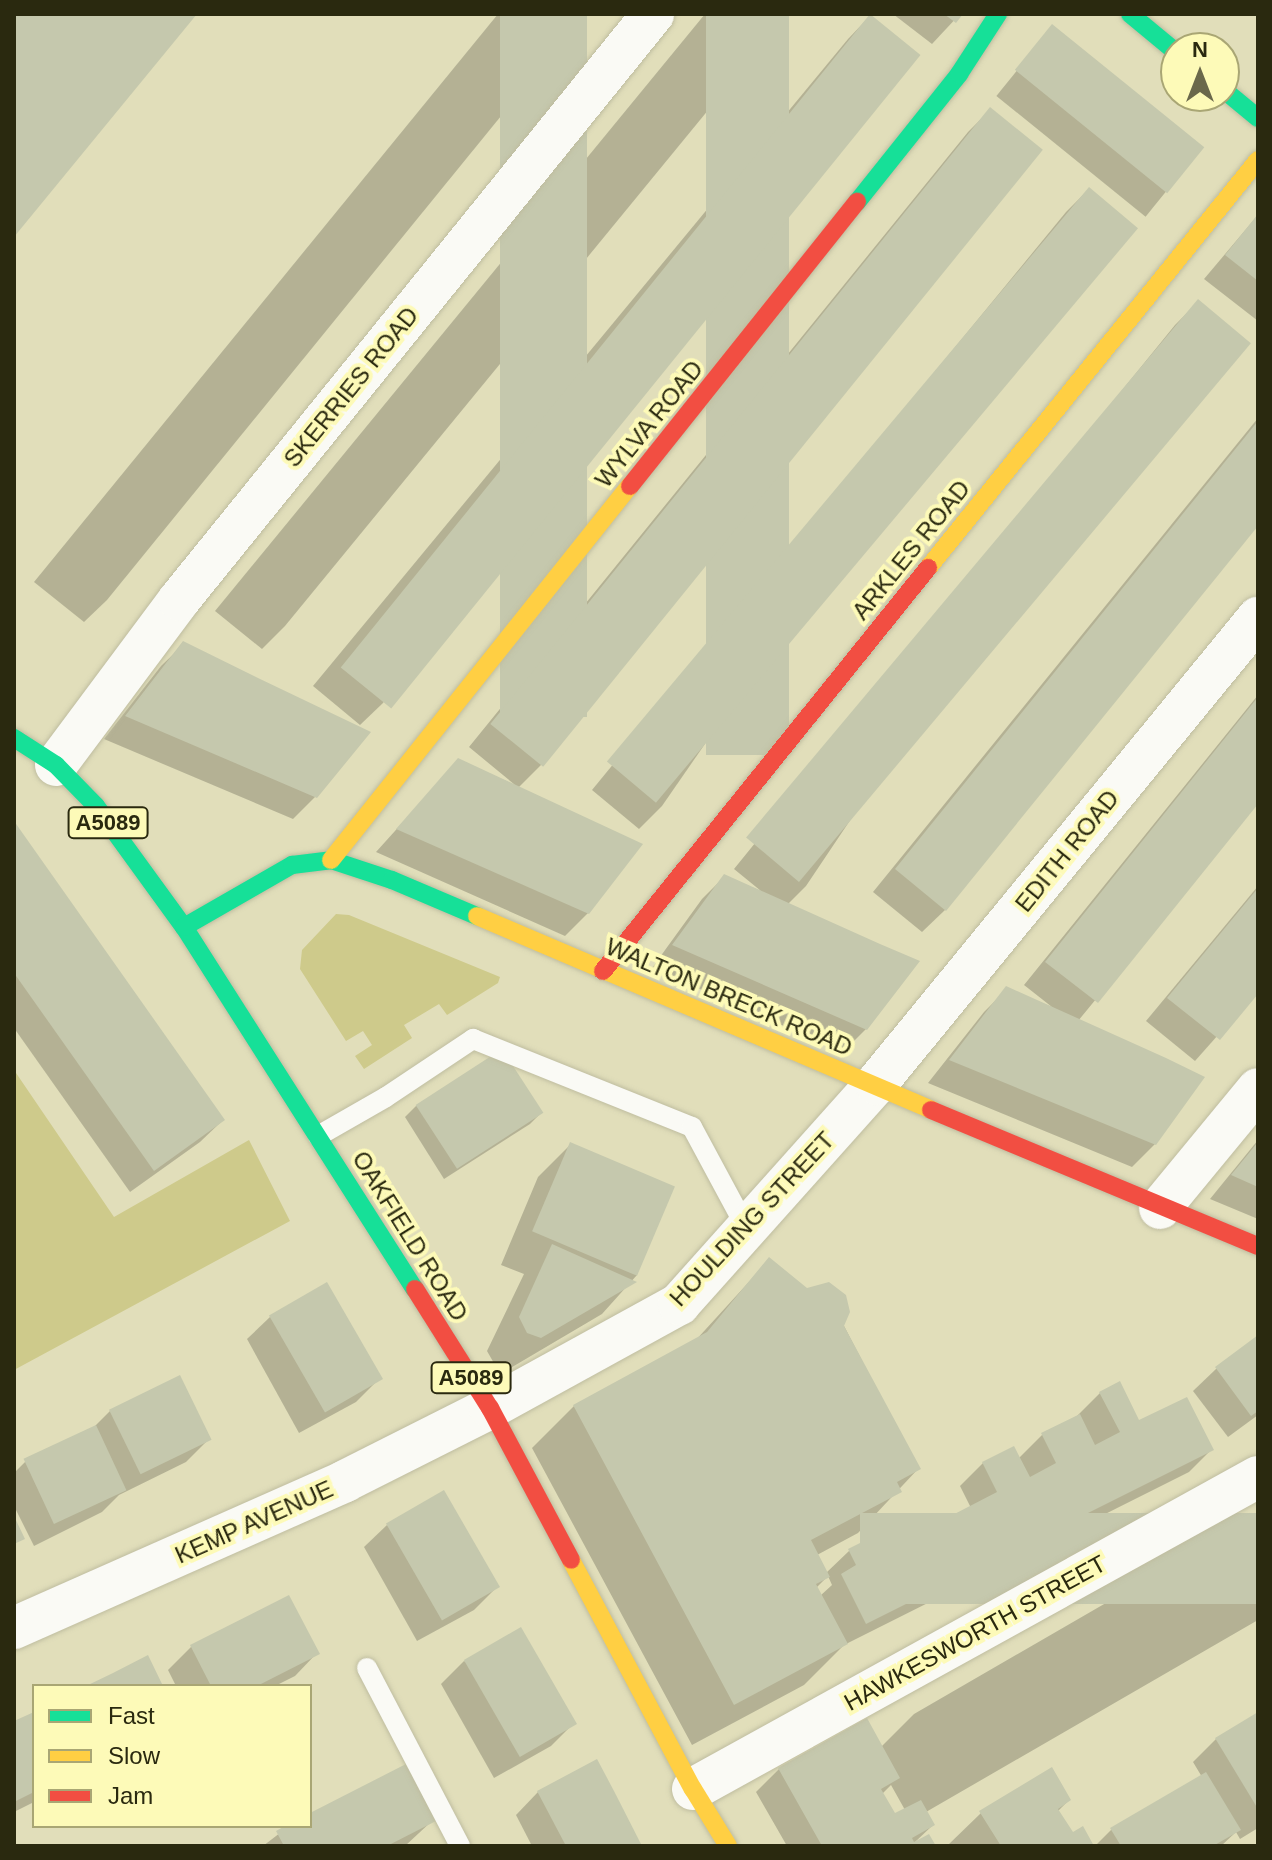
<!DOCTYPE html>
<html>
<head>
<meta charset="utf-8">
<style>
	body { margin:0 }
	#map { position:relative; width:1272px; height:1860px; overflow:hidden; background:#e1deba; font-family:Arial,sans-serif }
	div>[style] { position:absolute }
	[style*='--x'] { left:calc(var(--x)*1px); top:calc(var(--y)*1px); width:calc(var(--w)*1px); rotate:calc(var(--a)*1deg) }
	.green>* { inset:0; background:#ceca8b }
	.shadow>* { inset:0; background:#0003; transform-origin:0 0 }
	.building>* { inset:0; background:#c5c8ad; transform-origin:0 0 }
	.roads { filter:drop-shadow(0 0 2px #bfbda0) drop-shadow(0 0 2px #bfbda0) }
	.lane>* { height:20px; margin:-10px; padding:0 10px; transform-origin:10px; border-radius:10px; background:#fafaf5 }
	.street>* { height:42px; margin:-21px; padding:0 21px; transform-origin:21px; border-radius:21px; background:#fafaf5 }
	.fast>* { height:18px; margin:-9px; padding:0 9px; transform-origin:9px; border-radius:9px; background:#16e098 }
	.slow>* { height:18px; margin:-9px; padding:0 9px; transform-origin:9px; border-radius:9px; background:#ffcf43 }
	.jam>* { height:18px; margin:-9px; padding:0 9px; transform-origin:9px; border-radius:9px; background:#f24e42 }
	span { translate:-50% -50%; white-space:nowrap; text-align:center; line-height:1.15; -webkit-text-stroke:8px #fdfab8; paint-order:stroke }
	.shield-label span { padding:2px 6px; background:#fdfab8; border:2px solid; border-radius:6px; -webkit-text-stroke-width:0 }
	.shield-label { font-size:22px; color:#2a290f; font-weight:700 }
	.street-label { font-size:24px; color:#2a290f }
	.frame { position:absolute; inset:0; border:16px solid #2a290f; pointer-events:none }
	.legend { position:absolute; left:32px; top:1684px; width:280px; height:144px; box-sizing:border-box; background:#fdfab8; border:2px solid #a9a674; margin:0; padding:10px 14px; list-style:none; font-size:24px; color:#2a290f }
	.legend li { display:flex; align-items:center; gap:16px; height:40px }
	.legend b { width:40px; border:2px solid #a9a674 }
	.north { position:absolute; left:1160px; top:32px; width:80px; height:80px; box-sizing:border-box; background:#fdfab8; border:2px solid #a9a674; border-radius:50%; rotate:0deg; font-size:22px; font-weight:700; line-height:32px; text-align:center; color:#2a290f }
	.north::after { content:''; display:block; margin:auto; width:28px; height:36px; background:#6a684b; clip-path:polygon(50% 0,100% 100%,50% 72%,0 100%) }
</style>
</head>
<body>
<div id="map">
	<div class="green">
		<i style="clip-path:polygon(336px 914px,349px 915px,500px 977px,498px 983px,447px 1015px,439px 1004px,404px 1025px,412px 1038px,364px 1069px,355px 1056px,372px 1045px,363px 1031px,346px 1041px,300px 969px,302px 950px)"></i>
		<i style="clip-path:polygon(14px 1070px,114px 1217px,249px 1140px,290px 1221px,14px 1370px)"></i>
	</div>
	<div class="shadow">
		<i style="clip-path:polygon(498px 14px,584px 14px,107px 600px,84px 622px,34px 582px)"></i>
		<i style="clip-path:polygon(705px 14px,787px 14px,285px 626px,262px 649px,215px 611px)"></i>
		<i style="clip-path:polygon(893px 14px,960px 14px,932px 44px)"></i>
		<i style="clip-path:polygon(870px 16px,383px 703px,360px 725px,313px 686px,848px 39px)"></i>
		<i style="left:1053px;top:26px;width:192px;height:90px;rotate:39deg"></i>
		<i style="clip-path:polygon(990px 110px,541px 765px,518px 788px,588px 913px,565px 936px,376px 852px,459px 760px,515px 785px,469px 747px,968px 132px)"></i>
		<i style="clip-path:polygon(1089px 189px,662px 806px,639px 829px,592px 790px,1066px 212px)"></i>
		<i style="clip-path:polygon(1258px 215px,1258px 321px,1204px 279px)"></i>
		<i style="clip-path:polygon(1198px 302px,806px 886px,788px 904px,866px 1029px,843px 1052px,652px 968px,702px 899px,725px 876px,761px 891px,734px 869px,1175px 325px)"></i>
		<i style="clip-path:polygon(1258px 418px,1258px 523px,945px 910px,922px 932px,873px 892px)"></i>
		<i style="clip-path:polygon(184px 644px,316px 796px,293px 819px,104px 739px,161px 666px)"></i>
		<i style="clip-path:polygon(1258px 695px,1258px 802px,1078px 1021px,1155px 1144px,1132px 1167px,928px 1083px,984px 1012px,1007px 989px,1052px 1007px,1024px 985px)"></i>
		<i style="clip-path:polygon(14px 824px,223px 1120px,200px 1142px,130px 1192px,14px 1028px)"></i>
		<i style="clip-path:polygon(1258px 886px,1258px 990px,1195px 1061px,1146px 1021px)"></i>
		<i style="clip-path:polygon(416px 1106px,541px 1113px,530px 1124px,444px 1179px,405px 1117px)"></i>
		<i style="clip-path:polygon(1258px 1140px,1258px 1219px,1210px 1199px)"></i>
		<i style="clip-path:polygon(571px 1144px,637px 1275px,602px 1314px,507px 1370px,495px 1365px,487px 1351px,524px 1274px,501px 1265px,538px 1177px)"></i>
		<i style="clip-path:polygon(evenodd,769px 1260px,843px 1324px,918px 1469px,858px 1533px,817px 1555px,826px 1573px,849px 1551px,882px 1553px,971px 1508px,960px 1486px,983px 1463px,1018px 1459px,1042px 1435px,1077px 1416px,1100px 1393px,1138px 1423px,1212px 1449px,1189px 1472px,844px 1645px,804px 1685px,692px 1745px,532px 1448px,574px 1406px,695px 1341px,769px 1260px,828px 1576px,832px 1585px,820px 1596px,816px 1588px,828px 1576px)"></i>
		<i style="clip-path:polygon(326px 1285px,379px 1379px,356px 1402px,299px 1433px,247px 1339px,270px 1317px)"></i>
		<i style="clip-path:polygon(1258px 1337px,1258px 1415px,1228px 1437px,1193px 1391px,1216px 1369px)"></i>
		<i style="clip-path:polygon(110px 1411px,209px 1439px,186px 1462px,119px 1495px,102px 1512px,34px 1546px,14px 1506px,14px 1473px,26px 1461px,92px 1429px)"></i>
		<i style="clip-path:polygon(evenodd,1258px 1515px,1258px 1620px,926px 1812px,933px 1825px,914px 1843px,933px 1846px,787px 1846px,756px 1792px,779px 1769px,881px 1747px,914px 1714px,1258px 1515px,891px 1785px,905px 1810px,894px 1815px,882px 1794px,891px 1785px)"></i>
		<i style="clip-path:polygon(387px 1525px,497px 1587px,474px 1610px,417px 1641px,364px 1547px)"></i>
		<i style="clip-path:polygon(288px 1597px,317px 1653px,295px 1676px,275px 1686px,176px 1686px,168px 1670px,191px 1647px)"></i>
		<i style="clip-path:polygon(464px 1661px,574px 1723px,551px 1746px,494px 1778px,441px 1684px)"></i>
		<i style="clip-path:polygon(34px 1714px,34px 1802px,14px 1812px,14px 1724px)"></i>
		<i style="clip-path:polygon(1258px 1714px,1258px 1828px,1240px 1839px,1236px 1832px,1221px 1846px,1095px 1846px,1111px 1830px,1202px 1777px,1193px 1762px,1216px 1739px)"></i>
		<i style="clip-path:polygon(538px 1792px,641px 1846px,532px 1846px,516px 1815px)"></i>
		<i style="clip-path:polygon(1069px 1800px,1057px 1812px,1072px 1835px,1092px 1846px,948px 1845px,981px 1813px)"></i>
		<i style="clip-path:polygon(310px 1815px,433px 1820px,405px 1846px,263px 1846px,289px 1826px,310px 1826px)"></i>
	</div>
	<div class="building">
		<i style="clip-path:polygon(14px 14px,197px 14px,14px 237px)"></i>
		<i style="left:500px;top:14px;width:87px;height:703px"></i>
		<i style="left:706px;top:14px;width:83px;height:741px"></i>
		<i style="left:870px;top:14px;width:65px;height:841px;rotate:39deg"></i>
		<i style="clip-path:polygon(944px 14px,963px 14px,956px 23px)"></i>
		<i style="left:1052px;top:24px;width:196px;height:59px;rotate:39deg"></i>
		<i style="left:990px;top:107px;width:68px;height:794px;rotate:39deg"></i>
		<i style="left:1089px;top:187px;width:64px;height:750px;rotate:40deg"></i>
		<i style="clip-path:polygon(1258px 214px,1258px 281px,1225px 255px)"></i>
		<i style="left:1198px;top:299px;width:69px;height:703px;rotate:40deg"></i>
		<i style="clip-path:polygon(1258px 421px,1258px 526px,946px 911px,895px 869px)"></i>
		<i style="clip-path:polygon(183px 641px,258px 678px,371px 732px,317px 798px,125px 716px)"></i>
		<i style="clip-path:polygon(1258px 697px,1258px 804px,1098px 1003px,1045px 962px)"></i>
		<i style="clip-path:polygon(458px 758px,643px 844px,589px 914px,396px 829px)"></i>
		<i style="clip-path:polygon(14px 821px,225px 1120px,154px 1171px,14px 973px)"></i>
		<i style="clip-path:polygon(724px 874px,880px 944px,920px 961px,867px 1030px,672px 945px)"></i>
		<i style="clip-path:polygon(1258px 888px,1258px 994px,1220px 1040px,1167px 998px)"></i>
		<i style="clip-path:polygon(1006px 986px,1166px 1058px,1205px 1077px,1156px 1145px,949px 1060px)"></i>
		<i style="left:502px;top:1049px;width:76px;height:103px;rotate:57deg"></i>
		<i style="left:570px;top:1142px;width:114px;height:97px;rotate:23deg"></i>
		<i style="clip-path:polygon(1258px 1142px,1258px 1187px,1231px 1175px)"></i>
		<i style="clip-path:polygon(552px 1244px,637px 1282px,541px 1338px,527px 1333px,519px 1317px)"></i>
		<i style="clip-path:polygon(769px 1257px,807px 1288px,829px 1282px,846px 1295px,850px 1312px,844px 1326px,921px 1469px,897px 1482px,902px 1492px,811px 1540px,830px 1577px,816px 1584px,848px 1644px,734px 1705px,573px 1405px,707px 1332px)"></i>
		<i style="left:327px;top:1282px;width:112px;height:67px;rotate:60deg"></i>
		<i style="clip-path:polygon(1258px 1335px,1258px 1411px,1251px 1416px,1215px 1367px)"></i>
		<i style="left:180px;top:1375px;width:72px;height:79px;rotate:64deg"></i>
		<i style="clip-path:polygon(1120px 1381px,1139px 1420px,1187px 1397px,1214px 1450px,866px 1624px,841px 1574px,856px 1565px,848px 1549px,876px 1535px,883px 1551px,997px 1492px,982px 1462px,1014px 1446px,1030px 1477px,1056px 1463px,1041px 1433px,1080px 1414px,1095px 1445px,1120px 1432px,1099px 1392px)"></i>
		<i style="left:96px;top:1425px;width:72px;height:80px;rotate:65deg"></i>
		<i style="left:444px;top:1490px;width:112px;height:67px;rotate:60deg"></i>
		<i style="left:1258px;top:1513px;width:91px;height:398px;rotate:90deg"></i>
		<i style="clip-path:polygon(14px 1516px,25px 1539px,14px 1544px)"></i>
		<i style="clip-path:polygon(289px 1595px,320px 1654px,257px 1686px,211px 1686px,190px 1645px)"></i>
		<i style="left:521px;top:1627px;width:112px;height:66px;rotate:60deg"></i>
		<i style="clip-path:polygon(148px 1655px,163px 1686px,86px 1686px,113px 1673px)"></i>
		<i style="clip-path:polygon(34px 1712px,34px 1792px,14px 1802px,14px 1721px)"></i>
		<i style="clip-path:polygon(1258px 1712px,1258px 1809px,1215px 1738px)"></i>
		<i style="clip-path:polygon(867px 1718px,900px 1778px,881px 1789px,895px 1813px,921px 1800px,935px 1825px,912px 1838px,914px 1842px,929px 1834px,936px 1846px,822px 1846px,778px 1768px)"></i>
		<i style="clip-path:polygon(597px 1759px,614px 1791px,642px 1846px,566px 1846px,537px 1791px)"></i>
		<i style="clip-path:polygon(406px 1764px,436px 1821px,387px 1846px,284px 1846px,276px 1831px,285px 1826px,310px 1826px,310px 1813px)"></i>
		<i style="clip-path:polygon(1052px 1767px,1071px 1800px,1058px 1809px,1073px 1832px,1083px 1826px,1094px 1846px,1001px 1846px,979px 1811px)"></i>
		<i style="clip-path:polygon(1206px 1772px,1241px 1830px,1213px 1846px,1121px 1846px,1110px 1828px)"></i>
	</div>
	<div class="roads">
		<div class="lane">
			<i style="--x:318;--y:1136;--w:78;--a:-29.8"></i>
			<i style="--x:386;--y:1097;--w:105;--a:-33.7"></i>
			<i style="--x:473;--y:1039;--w:236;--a:21.9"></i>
			<i style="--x:692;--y:1127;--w:116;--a:61.7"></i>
			<i style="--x:367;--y:1668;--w:201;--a:62.4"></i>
		</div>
		<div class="street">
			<i style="--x:56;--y:765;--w:206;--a:-53.3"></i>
			<i style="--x:179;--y:600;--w:754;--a:-51.03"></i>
			<i style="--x:1160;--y:1208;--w:154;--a:-50.5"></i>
			<i style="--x:14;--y:1628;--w:362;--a:-23.9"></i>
			<i style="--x:345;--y:1481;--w:162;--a:-26.7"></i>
			<i style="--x:490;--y:1408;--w:216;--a:-28.8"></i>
			<i style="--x:679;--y:1304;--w:295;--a:-48.2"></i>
			<i style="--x:876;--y:1084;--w:603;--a:-50.66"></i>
			<i style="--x:693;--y:1789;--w:645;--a:-28.91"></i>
		</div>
		<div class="fast">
			<i style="--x:1130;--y:14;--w:60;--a:39.6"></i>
			<i style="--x:1224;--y:90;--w:44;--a:39.5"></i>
			<i style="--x:857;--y:202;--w:164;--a:-51.4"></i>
			<i style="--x:959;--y:74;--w:72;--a:-57"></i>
			<i style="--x:14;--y:738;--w:50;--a:32.7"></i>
			<i style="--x:56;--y:765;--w:57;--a:45.7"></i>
			<i style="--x:96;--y:806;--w:150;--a:54"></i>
			<i style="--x:184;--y:927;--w:429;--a:57.5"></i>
			<i style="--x:184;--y:927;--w:125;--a:-29.9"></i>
			<i style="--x:292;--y:865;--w:39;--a:-7"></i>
			<i style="--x:331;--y:860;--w:64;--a:18.2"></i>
			<i style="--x:392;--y:880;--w:92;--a:23"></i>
		</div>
		<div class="slow">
			<i style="--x:928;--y:568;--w:525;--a:-51.03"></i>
			<i style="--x:331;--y:860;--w:479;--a:-51.4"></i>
			<i style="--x:477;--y:916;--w:494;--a:23.1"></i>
			<i style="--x:571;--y:1560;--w:259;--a:62"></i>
			<i style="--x:693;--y:1789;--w:67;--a:58.4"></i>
		</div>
		<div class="jam">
			<i style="--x:630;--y:486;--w:364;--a:-51.4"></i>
			<i style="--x:603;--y:971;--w:518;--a:-51.12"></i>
			<i style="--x:931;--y:1110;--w:354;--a:22.6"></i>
			<i style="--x:415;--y:1289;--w:141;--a:57.8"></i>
			<i style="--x:490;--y:1408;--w:172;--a:61.9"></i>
		</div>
	</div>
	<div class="shield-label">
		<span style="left:108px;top:823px">A5089</span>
		<span style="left:471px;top:1378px">A5089</span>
	</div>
	<div class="street-label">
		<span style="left:351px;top:387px;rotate:-51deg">SKERRIES ROAD</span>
		<span style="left:649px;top:424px;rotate:-51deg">WYLVA ROAD</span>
		<span style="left:911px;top:550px;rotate:-51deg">ARKLES ROAD</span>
		<span style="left:1067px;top:851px;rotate:-51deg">EDITH ROAD</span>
		<span style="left:729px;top:997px;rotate:23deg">WALTON BRECK ROAD</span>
		<span style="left:752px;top:1219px;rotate:-47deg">HOULDING STREET</span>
		<span style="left:410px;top:1236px;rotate:58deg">OAKFIELD ROAD</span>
		<span style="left:254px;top:1522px;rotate:-24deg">KEMP AVENUE</span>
		<span style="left:975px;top:1633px;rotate:-29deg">HAWKESWORTH STREET</span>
	</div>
	<div class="frame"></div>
	<ul class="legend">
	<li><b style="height:10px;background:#16e098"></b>Fast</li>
	<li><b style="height:10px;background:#ffcf43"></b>Slow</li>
	<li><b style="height:10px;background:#f24e42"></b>Jam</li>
	</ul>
	<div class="north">N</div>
</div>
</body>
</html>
